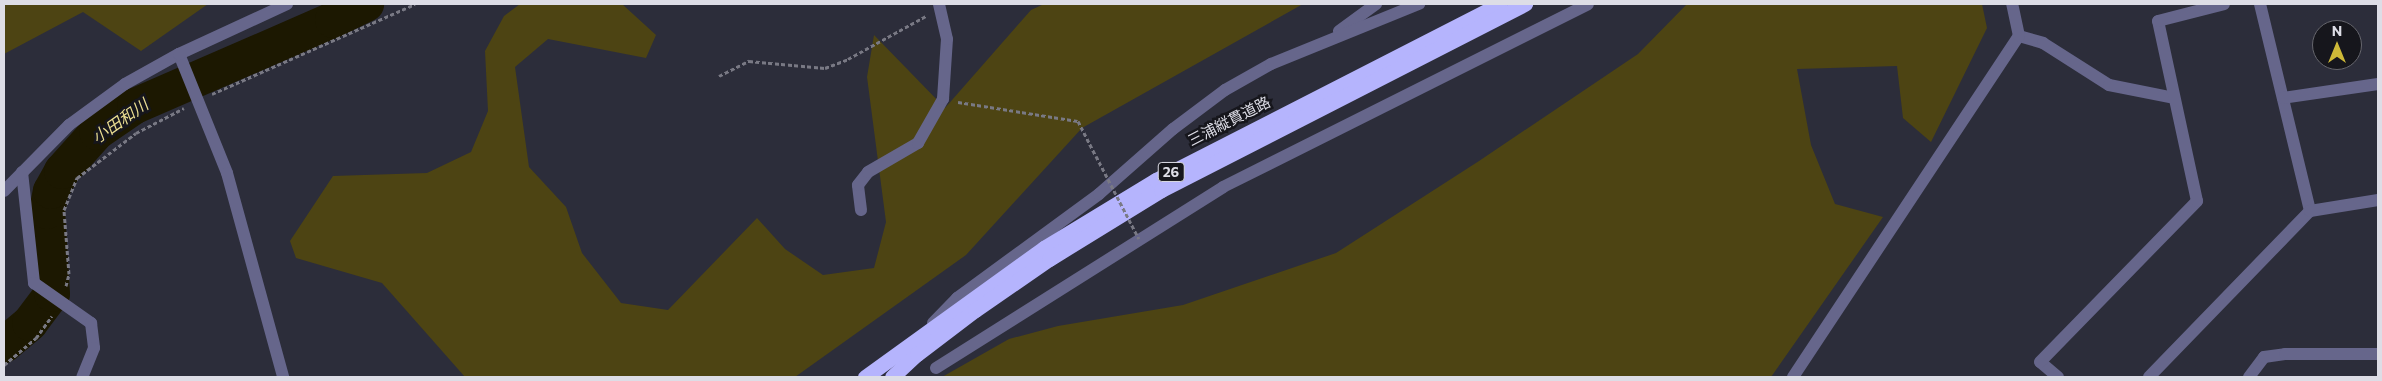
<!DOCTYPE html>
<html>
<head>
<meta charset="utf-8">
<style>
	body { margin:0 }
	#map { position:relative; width:2382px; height:381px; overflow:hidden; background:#2c2d3a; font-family:Commissioner,"Noto Sans JP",sans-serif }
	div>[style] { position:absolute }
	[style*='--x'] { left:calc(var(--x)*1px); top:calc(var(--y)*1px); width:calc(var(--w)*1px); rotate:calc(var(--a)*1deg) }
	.green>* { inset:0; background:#4d4413 }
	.river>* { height:36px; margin:-18px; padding:0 18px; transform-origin:18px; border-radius:18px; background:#1c1801 }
	.path>* { height:3px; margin-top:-1.5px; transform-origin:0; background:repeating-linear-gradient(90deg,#797984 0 4px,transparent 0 6.5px) }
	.minor>* { height:12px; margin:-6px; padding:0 6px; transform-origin:6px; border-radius:6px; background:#66668b }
	.highway>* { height:15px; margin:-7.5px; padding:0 7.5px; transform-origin:7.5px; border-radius:7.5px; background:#b5b4fd }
	.path-bridge>* { height:3px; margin-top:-1.5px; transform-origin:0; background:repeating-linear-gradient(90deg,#797984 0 4px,transparent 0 6.5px) }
	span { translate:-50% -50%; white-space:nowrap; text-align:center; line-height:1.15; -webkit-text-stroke:5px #16161c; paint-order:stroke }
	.shield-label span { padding:1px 4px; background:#16161c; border:1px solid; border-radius:4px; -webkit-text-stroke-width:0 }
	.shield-label { font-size:14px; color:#dddde6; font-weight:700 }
	.street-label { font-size:15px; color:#dddde6 }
	.water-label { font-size:16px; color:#ebde91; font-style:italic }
	.frame { position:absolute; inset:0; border:5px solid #dddde6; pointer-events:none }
	.north { position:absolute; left:2312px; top:20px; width:50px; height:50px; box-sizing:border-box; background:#16161c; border:1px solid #66666d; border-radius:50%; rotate:0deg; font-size:14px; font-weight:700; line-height:20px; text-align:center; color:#dddde6 }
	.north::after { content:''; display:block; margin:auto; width:18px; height:22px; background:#ceb938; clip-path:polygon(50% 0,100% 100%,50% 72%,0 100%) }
</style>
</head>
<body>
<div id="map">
	<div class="green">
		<i style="clip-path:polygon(4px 4px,208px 4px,141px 51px,83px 12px,4px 54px)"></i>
		<i style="clip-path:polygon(520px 4px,622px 4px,656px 35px,646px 58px,548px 39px,515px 67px,529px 167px,566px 207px,582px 253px,621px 303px,668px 310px,757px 218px,785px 249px,823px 275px,874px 268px,886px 222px,867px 77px,874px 35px,945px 108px,1031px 10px,1044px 4px,1303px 4px,1082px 128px,966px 255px,795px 377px,465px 377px,382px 283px,296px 258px,290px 241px,333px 176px,427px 173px,471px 152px,488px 111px,485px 51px,504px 16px)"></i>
		<i style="clip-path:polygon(1687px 4px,1982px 4px,1987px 28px,1931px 142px,1903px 118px,1897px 66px,1797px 69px,1811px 145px,1835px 204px,1883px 217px,1771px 377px,942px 377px,1009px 339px,1058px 326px,1183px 305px,1336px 253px,1479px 161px,1638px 54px)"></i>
	</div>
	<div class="river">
		<i style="--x:4;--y:345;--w:34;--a:-40"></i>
		<i style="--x:30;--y:323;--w:36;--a:-53"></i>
		<i style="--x:52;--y:294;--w:83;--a:-93.4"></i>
		<i style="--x:47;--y:211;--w:20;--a:-79"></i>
		<i style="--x:51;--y:191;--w:23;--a:-61"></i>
		<i style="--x:62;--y:171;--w:52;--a:-48.1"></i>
		<i style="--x:97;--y:132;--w:46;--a:-34.4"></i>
		<i style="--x:135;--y:106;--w:216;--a:-23.5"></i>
		<i style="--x:333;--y:20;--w:37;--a:-26"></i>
	</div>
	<div class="path">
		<i style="--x:719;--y:76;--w:34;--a:-27"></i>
		<i style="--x:749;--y:61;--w:76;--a:5.3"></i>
		<i style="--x:825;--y:68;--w:25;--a:-21"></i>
		<i style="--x:848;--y:59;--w:89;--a:-28.9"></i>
		<i style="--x:212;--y:94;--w:222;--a:-23.9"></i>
		<i style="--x:958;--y:102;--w:121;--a:9"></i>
		<i style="--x:1078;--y:121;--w:39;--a:63"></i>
		<i style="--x:66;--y:286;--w:12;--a:-76"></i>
		<i style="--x:69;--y:274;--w:64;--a:-94.5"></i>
		<i style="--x:64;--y:210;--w:35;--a:-68"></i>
		<i style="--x:77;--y:178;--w:74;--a:-37.3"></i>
		<i style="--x:136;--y:133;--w:54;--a:-27.5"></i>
		<i style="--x:4;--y:365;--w:42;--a:-40.2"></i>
		<i style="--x:36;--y:338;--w:27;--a:-54"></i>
	</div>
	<div class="minor">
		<i style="--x:2260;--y:4;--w:213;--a:76.4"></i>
		<i style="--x:1339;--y:31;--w:46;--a:-36.1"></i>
		<i style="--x:2019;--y:36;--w:25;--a:16"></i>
		<i style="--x:2043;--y:43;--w:78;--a:32.5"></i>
		<i style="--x:2109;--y:85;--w:66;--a:11.3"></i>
		<i style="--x:179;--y:54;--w:128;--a:68"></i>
		<i style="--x:227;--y:173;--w:212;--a:74.6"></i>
		<i style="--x:2283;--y:98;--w:96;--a:-8.4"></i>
		<i style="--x:22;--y:172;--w:112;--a:83.8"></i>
		<i style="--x:34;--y:283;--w:70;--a:35.1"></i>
		<i style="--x:91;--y:323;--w:25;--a:83"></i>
		<i style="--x:94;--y:348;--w:31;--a:112"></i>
		<i style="--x:4;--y:191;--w:93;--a:-45.4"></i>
		<i style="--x:69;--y:125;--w:69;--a:-36.2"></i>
		<i style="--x:125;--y:84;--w:62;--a:-29.1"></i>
		<i style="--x:179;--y:54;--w:119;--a:-24.8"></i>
		<i style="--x:861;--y:210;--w:25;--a:-97"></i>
		<i style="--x:858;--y:185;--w:16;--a:-52"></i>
		<i style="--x:868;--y:172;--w:58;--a:-30.1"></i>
		<i style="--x:918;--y:143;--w:51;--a:-60.4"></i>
		<i style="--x:943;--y:99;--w:60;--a:-86.2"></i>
		<i style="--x:947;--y:39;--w:36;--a:-103"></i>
		<i style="--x:933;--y:323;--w:35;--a:-46"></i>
		<i style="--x:957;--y:298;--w:176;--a:-36.2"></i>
		<i style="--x:1099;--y:194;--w:98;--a:-41.3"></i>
		<i style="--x:1173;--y:129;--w:65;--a:-36.9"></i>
		<i style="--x:1225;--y:90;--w:53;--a:-29.5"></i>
		<i style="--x:1271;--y:64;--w:160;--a:-22.1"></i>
		<i style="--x:936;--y:368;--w:339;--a:-32.2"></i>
		<i style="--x:1223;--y:187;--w:408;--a:-26.6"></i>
		<i style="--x:1793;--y:377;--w:409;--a:-56.5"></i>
		<i style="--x:2019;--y:36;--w:33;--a:-102"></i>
		<i style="--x:2058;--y:377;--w:23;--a:-140"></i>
		<i style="--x:2040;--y:362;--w:225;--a:-45.7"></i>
		<i style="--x:2197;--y:201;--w:184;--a:-102.2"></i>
		<i style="--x:2158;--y:21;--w:68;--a:-14.4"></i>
		<i style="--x:2149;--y:377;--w:231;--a:-45.9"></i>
		<i style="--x:2310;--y:211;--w:69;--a:-9.2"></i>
		<i style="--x:2249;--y:377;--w:25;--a:-53"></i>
		<i style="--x:2264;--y:357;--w:21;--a:-8"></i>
		<i style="--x:2285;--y:354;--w:93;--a:0"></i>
	</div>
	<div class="highway">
		<i style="--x:865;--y:377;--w:221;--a:-35.8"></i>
		<i style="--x:1044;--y:248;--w:131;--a:-31.3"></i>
		<i style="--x:1156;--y:180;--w:386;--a:-27.1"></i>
		<i style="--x:892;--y:377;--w:34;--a:-43"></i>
		<i style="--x:917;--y:354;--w:73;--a:-37.2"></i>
		<i style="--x:975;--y:310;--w:90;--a:-34.6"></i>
		<i style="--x:1049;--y:259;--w:132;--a:-31.6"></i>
		<i style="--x:1161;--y:190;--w:409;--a:-27.1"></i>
	</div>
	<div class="path-bridge">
		<i style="--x:1096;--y:156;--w:93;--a:62.6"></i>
	</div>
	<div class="shield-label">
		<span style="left:1171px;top:172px">26</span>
	</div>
	<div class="street-label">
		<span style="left:1229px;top:121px;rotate:-27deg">三浦縦貫道路</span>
	</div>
	<div class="water-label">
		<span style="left:120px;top:121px;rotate:-35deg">小田和川</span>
	</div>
	<div class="frame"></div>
	<div class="north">N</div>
</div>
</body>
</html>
